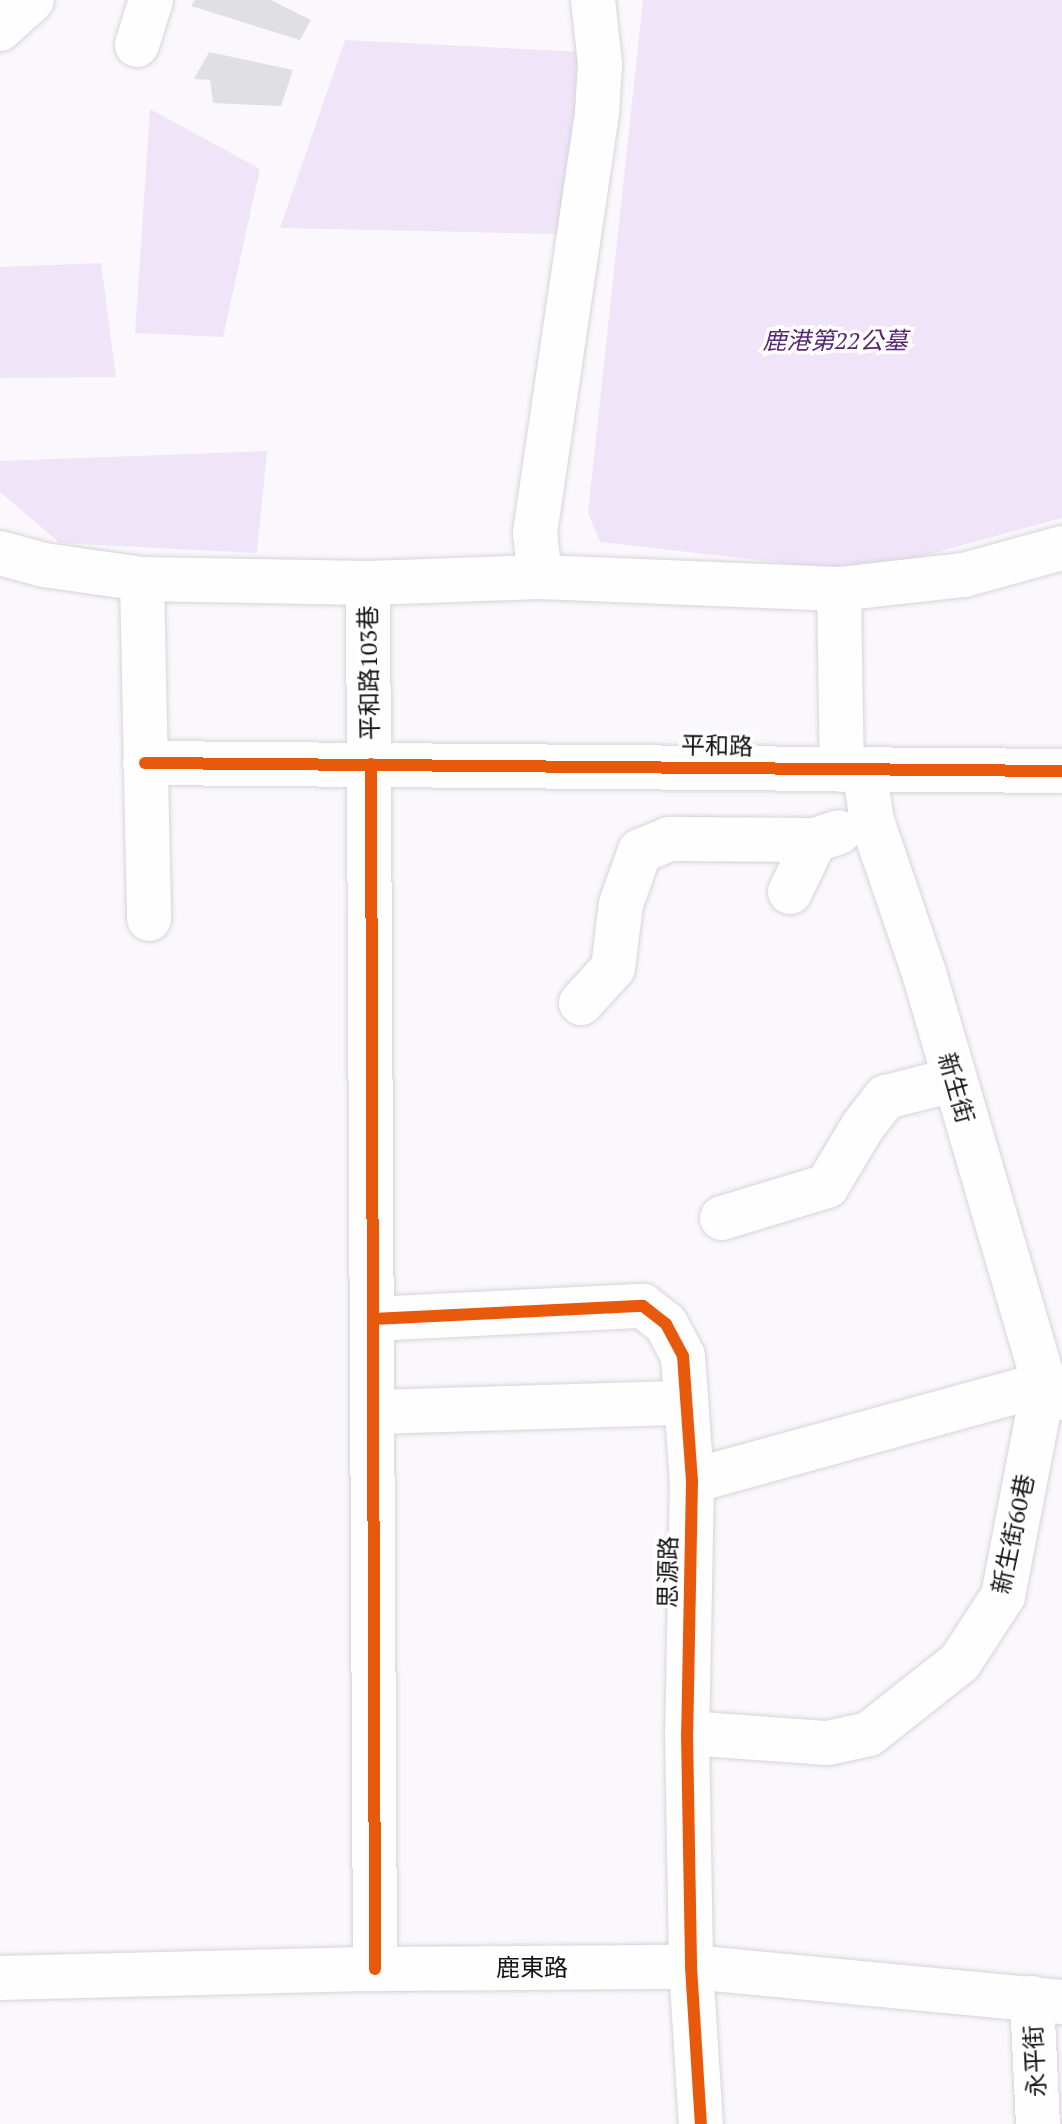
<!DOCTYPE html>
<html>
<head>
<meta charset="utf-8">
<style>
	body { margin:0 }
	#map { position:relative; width:1062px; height:2124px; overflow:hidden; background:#faf8fc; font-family:"PT Serif","Noto Sans TC",serif }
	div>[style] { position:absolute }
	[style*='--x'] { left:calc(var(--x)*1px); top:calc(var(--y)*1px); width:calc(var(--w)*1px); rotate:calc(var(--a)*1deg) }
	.green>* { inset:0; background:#f0e4f9 }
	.building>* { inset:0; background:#e0dfe2 }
	.roads { filter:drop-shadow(0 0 2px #d6d4d7) drop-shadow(0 0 2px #d6d4d7) }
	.minor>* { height:44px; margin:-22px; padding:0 22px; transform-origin:22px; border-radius:22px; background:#fefeff }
	.cycleway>* { height:12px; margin:-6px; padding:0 6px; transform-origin:6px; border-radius:6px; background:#e8590c }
	span { translate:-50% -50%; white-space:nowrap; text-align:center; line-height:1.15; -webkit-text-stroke:7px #fff; paint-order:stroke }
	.park-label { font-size:24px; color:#572675; font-style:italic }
	.street-label { font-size:24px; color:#151416 }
</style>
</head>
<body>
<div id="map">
	<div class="green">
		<i style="clip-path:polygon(643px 0,1062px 0,1062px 518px,864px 572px,600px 542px,588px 513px)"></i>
		<i style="clip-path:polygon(345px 40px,584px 52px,558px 234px,280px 228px)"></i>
		<i style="clip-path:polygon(150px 109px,260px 169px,223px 337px,135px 333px)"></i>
		<i style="clip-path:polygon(101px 263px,116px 377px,0 378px,0 267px)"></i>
		<i style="clip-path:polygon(267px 451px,257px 553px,60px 543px,0 492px,0 461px)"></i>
	</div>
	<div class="building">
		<i style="clip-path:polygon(195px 0,271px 0,311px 20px,300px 40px,191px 6px)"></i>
		<i style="clip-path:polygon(209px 52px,293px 70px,281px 106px,213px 103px,210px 80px,194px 79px)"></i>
	</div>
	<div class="roads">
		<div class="minor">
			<i style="--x:0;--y:29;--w:43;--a:-42.2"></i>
			<i style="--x:137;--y:45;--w:47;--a:-72.7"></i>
			<i style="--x:0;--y:553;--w:46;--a:15.3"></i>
			<i style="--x:44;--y:565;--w:99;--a:8.1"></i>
			<i style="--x:142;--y:579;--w:226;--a:1"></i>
			<i style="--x:368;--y:583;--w:172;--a:-2"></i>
			<i style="--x:540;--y:577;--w:299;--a:2.3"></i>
			<i style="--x:839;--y:589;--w:126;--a:-6.4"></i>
			<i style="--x:964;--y:575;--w:102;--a:-15.4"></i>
			<i style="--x:540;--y:577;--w:44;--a:-96.5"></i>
			<i style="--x:535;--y:533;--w:425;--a:-81.6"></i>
			<i style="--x:597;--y:113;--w:49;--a:-86.5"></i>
			<i style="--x:600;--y:64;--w:64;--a:-96.2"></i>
			<i style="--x:142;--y:579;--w:340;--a:88.8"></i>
			<i style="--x:368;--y:583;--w:1386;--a:89.71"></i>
			<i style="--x:839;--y:589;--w:181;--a:89.1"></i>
			<i style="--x:145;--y:763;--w:917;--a:0.5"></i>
			<i style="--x:864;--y:769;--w:53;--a:81.3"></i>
			<i style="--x:872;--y:821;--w:161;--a:71.1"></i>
			<i style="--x:924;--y:973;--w:428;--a:73.7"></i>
			<i style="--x:1044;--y:1384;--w:23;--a:38"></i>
			<i style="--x:790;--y:892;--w:58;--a:-64.3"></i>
			<i style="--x:815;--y:840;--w:25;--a:-18"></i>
			<i style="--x:581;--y:1003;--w:47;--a:-47.6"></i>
			<i style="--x:613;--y:968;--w:64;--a:-82.9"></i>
			<i style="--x:621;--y:904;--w:56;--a:-70.3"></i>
			<i style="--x:640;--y:851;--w:31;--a:-22"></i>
			<i style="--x:669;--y:839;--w:146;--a:0.4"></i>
			<i style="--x:722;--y:1218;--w:110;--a:-16.9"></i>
			<i style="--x:827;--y:1186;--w:70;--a:-59"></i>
			<i style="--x:863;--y:1126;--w:37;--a:-52"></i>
			<i style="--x:886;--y:1097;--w:69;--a:-14.2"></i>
			<i style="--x:373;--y:1319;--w:270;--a:-2.8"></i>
			<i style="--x:643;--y:1306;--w:29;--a:38"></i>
			<i style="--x:666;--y:1324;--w:36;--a:62"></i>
			<i style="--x:683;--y:1356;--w:125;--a:85.9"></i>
			<i style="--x:692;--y:1481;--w:252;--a:91.1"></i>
			<i style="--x:687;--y:1733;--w:234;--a:89"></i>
			<i style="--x:691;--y:1967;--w:157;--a:86.4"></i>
			<i style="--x:374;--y:1412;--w:312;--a:-1.7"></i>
			<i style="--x:687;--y:1733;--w:141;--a:4.1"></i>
			<i style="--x:828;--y:1743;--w:42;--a:-12.4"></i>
			<i style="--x:869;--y:1734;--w:116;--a:-38.4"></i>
			<i style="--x:960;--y:1662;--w:79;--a:-56.9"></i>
			<i style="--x:1003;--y:1596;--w:216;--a:-79.1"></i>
			<i style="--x:1044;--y:1384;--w:365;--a:164.6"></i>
			<i style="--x:0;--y:1978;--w:375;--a:-1.4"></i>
			<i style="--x:375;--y:1969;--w:316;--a:-0.4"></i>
			<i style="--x:691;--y:1967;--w:373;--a:5.4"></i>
			<i style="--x:1032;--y:1998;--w:126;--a:87.3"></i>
		</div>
	</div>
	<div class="cycleway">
		<i style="--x:145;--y:763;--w:917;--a:0.5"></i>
		<i style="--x:371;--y:764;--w:1205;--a:89.81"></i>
		<i style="--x:373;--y:1319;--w:270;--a:-2.8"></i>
		<i style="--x:643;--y:1306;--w:29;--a:38"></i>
		<i style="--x:666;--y:1324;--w:36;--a:62"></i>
		<i style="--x:683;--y:1356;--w:125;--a:85.9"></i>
		<i style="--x:692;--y:1481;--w:252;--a:91.1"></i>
		<i style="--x:687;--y:1733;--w:234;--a:89"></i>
		<i style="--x:691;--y:1967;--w:157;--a:86.4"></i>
	</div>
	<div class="park-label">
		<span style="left:835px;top:341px">鹿港第22公墓</span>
	</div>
	<div class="street-label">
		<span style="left:369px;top:673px;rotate:-91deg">平和路103巷</span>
		<span style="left:717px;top:746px;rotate:1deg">平和路</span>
		<span style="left:956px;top:1088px;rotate:74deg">新生街</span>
		<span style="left:1013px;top:1534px;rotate:-78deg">新生街60巷</span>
		<span style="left:668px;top:1572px;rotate:-89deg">思源路</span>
		<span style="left:532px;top:1968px">鹿東路</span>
		<span style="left:1035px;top:2061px;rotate:-93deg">永平街</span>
	</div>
</div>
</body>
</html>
